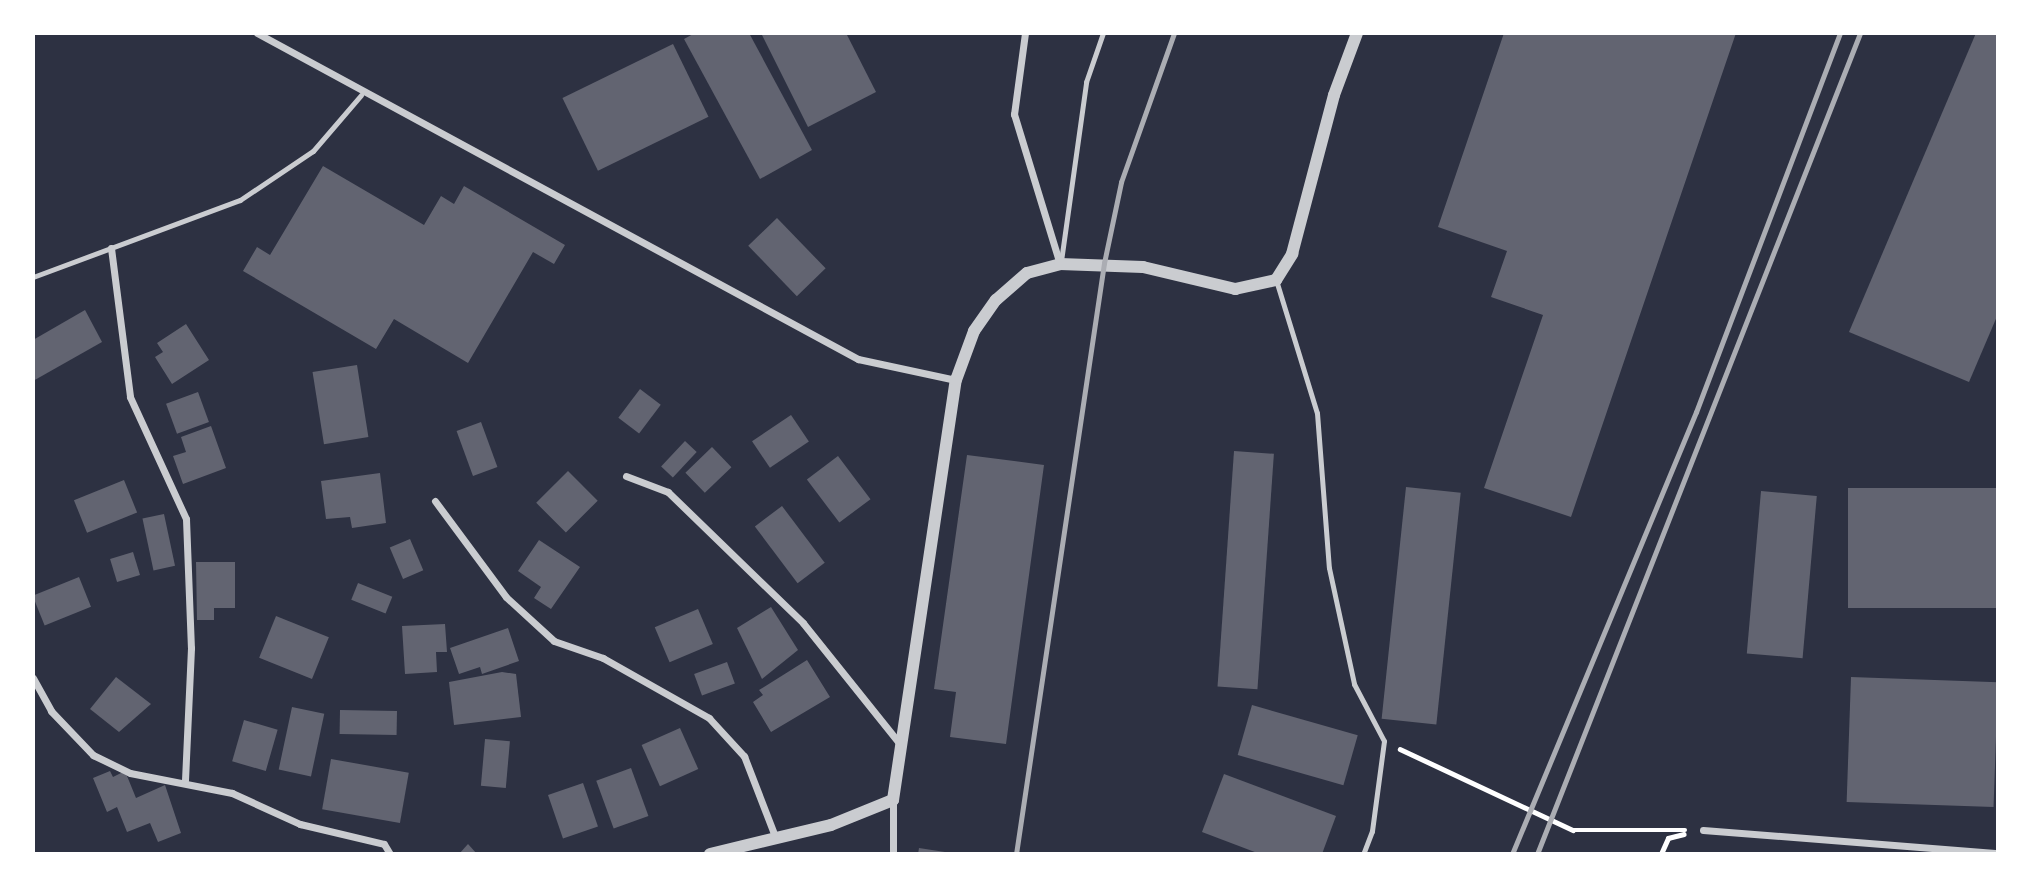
<!DOCTYPE html>
<html>
<head>
<meta charset="utf-8">
<style>
	body { margin:0 }
	#map { position:relative; width:2031px; height:887px; overflow:hidden; background:#2d3142; font-family:"Source Serif 4",serif }
	div>[style] { position:absolute }
	[style*='--x'] { left:calc(var(--x)*1px); top:calc(var(--y)*1px); width:calc(var(--w)*1px); rotate:calc(var(--a)*1deg) }
	.building>* { inset:0; background:#626471; transform-origin:0 0 }
	.path>* { height:4.5px; margin:-2.25px; padding:0 2.25px; transform-origin:2.25px; border-radius:2.25px; background:#fff }
	.service>* { height:5px; margin:-2.5px; padding:0 2.5px; transform-origin:2.5px; border-radius:2.5px; background:#caccd0 }
	.minor>* { height:7px; margin:-3.5px; padding:0 3.5px; transform-origin:3.5px; border-radius:3.5px; background:#caccd0 }
	.tertiary>* { height:12px; margin:-6px; padding:0 6px; transform-origin:6px; border-radius:6px; background:#caccd0 }
	.rail>* { height:5px; margin:-2.5px; padding:0 2.5px; transform-origin:2.5px; border-radius:2.5px; background:#abadb3 }
	span { translate:-50% -50%; white-space:nowrap; text-align:center; line-height:1.15; -webkit-text-stroke:7px #fff; paint-order:stroke }
	.frame { position:absolute; inset:0; border:35px solid #fff; pointer-events:none }
</style>
</head>
<body>
<div id="map">
	<div class="building">
		<i style="clip-path:polygon(695px 33px,749px 33px,812px 150px,760px 179px,684px 39px)"></i>
		<i style="clip-path:polygon(761px 33px,846px 33px,876px 92px,808px 127px)"></i>
		<i style="clip-path:polygon(1504px 33px,1736px 33px,1571px 517px,1484px 488px,1543px 315px,1491px 297px,1507px 251px,1438px 227px)"></i>
		<i style="clip-path:polygon(1976px 33px,1998px 33px,1998px 314px,1969px 382px,1849px 332px)"></i>
		<i style="left:673px;top:44px;width:81px;height:123px;rotate:64deg"></i>
		<i style="clip-path:polygon(323px 166px,424px 225px,441px 196px,454px 204px,464px 186px,565px 245px,554px 264px,533px 252px,468px 363px,394px 319px,376px 349px,243px 271px,257px 247px,270px 255px)"></i>
		<i style="left:777px;top:218px;width:70px;height:40px;rotate:46deg"></i>
		<i style="clip-path:polygon(85px 310px,102px 342px,33px 381px,33px 340px)"></i>
		<i style="clip-path:polygon(186px 324px,209px 360px,172px 384px,155px 357px,163px 352px,157px 343px)"></i>
		<i style="left:357px;top:365px;width:73px;height:45px;rotate:81deg"></i>
		<i style="left:640px;top:389px;width:26px;height:36px;rotate:37deg"></i>
		<i style="left:198px;top:392px;width:32px;height:34px;rotate:70deg"></i>
		<i style="left:791px;top:415px;width:32px;height:47px;rotate:56deg"></i>
		<i style="left:481px;top:422px;width:48px;height:26px;rotate:70deg"></i>
		<i style="clip-path:polygon(211px 426px,226px 468px,183px 484px,173px 456px,186px 452px,181px 437px)"></i>
		<i style="left:685px;top:441px;width:16px;height:35px;rotate:43deg"></i>
		<i style="left:712px;top:447px;width:28px;height:37px;rotate:46deg"></i>
		<i style="left:1234px;top:451px;width:40px;height:236px;rotate:4deg"></i>
		<i style="clip-path:polygon(967px 455px,1044px 465px,1006px 744px,950px 737px,956px 692px,934px 689px)"></i>
		<i style="left:838px;top:456px;width:54px;height:39px;rotate:53deg"></i>
		<i style="left:568px;top:471px;width:42px;height:45px;rotate:45deg"></i>
		<i style="clip-path:polygon(380px 473px,386px 523px,352px 528px,350px 517px,326px 519px,321px 481px)"></i>
		<i style="left:124px;top:480px;width:35px;height:54px;rotate:68deg"></i>
		<i style="left:1406px;top:487px;width:55px;height:233px;rotate:6deg"></i>
		<i style="left:1848px;top:488px;width:150px;height:120px"></i>
		<i style="left:1761px;top:491px;width:56px;height:163px;rotate:5deg"></i>
		<i style="left:782px;top:506px;width:71px;height:34px;rotate:53deg"></i>
		<i style="left:164px;top:514px;width:53px;height:22px;rotate:78deg"></i>
		<i style="left:410px;top:539px;width:34px;height:22px;rotate:67deg"></i>
		<i style="clip-path:polygon(539px 540px,580px 567px,551px 609px,534px 598px,541px 587px,518px 571px)"></i>
		<i style="left:133px;top:552px;width:24px;height:24px;rotate:73deg"></i>
		<i style="clip-path:polygon(196px 562px,235px 562px,235px 608px,214px 608px,214px 620px,197px 620px)"></i>
		<i style="left:79px;top:577px;width:32px;height:50px;rotate:68deg"></i>
		<i style="left:358px;top:583px;width:37px;height:18px;rotate:22deg"></i>
		<i style="clip-path:polygon(771px 607px,798px 650px,762px 679px,737px 628px)"></i>
		<i style="left:698px;top:609px;width:38px;height:47px;rotate:67deg"></i>
		<i style="left:276px;top:616px;width:57px;height:45px;rotate:22deg"></i>
		<i style="clip-path:polygon(445px 624px,447px 652px,436px 652px,437px 672px,405px 674px,402px 626px)"></i>
		<i style="clip-path:polygon(508px 628px,519px 661px,482px 674px,480px 667px,459px 674px,450px 648px)"></i>
		<i style="clip-path:polygon(807px 660px,830px 697px,771px 732px,753px 702px,763px 695px,759px 690px)"></i>
		<i style="left:727px;top:662px;width:23px;height:35px;rotate:70deg"></i>
		<i style="clip-path:polygon(502px 672px,516px 674px,521px 717px,454px 725px,449px 682px)"></i>
		<i style="clip-path:polygon(116px 677px,151px 704px,119px 732px,90px 709px)"></i>
		<i style="left:1851px;top:677px;width:147px;height:125px;rotate:2deg"></i>
		<i style="left:1252px;top:705px;width:110px;height:52px;rotate:16deg"></i>
		<i style="left:292px;top:707px;width:33px;height:64px;rotate:12deg"></i>
		<i style="left:340px;top:710px;width:57px;height:24px;rotate:1deg"></i>
		<i style="left:244px;top:720px;width:35px;height:43px;rotate:16deg"></i>
		<i style="left:680px;top:728px;width:45px;height:42px;rotate:66deg"></i>
		<i style="left:485px;top:739px;width:25px;height:47px;rotate:5deg"></i>
		<i style="left:331px;top:759px;width:79px;height:51px;rotate:10deg"></i>
		<i style="left:631px;top:768px;width:51px;height:37px;rotate:70deg"></i>
		<i style="clip-path:polygon(110px 771px,113px 777px,125px 771px,136px 798px,165px 785px,181px 833px,158px 842px,150px 823px,127px 832px,117px 807px,107px 812px,93px 778px)"></i>
		<i style="clip-path:polygon(1224px 774px,1336px 816px,1322px 854px,1260px 854px,1202px 832px)"></i>
		<i style="left:583px;top:783px;width:46px;height:37px;rotate:71deg"></i>
		<i style="clip-path:polygon(468px 844px,477px 854px,459px 854px)"></i>
		<i style="clip-path:polygon(919px 848px,945px 852px,945px 854px,918px 854px)"></i>
	</div>
	<div class="path">
		<i style="--x:1400;--y:749;--w:191;--a:25.1"></i>
		<i style="--x:1573;--y:830;--w:112;--a:0"></i>
		<i style="--x:1661;--y:854;--w:17;--a:-66"></i>
		<i style="--x:1668;--y:838;--w:16;--a:-14"></i>
	</div>
	<div class="service">
		<i style="--x:1061;--y:261;--w:181;--a:-82"></i>
		<i style="--x:1086;--y:82;--w:52;--a:-70.9"></i>
		<i style="--x:33;--y:277;--w:221;--a:-20.4"></i>
		<i style="--x:240;--y:200;--w:88;--a:-33.9"></i>
		<i style="--x:313;--y:151;--w:74;--a:-49.4"></i>
		<i style="--x:1276;--y:280;--w:139;--a:72.9"></i>
		<i style="--x:1317;--y:413;--w:155;--a:85.6"></i>
		<i style="--x:1329;--y:568;--w:119;--a:77.8"></i>
		<i style="--x:1354;--y:684;--w:64;--a:62.2"></i>
		<i style="--x:1384;--y:741;--w:91;--a:97.6"></i>
		<i style="--x:1372;--y:831;--w:25;--a:111"></i>
	</div>
	<div class="minor">
		<i style="--x:257;--y:33;--w:684;--a:28.48"></i>
		<i style="--x:858;--y:359;--w:100;--a:12.1"></i>
		<i style="--x:1025;--y:33;--w:82;--a:97.7"></i>
		<i style="--x:1014;--y:114;--w:157;--a:73"></i>
		<i style="--x:111;--y:248;--w:150;--a:82.7"></i>
		<i style="--x:130;--y:397;--w:134;--a:65.3"></i>
		<i style="--x:186;--y:519;--w:129;--a:87.8"></i>
		<i style="--x:191;--y:648;--w:132;--a:92.6"></i>
		<i style="--x:626;--y:476;--w:45;--a:20.9"></i>
		<i style="--x:668;--y:492;--w:188;--a:44.1"></i>
		<i style="--x:803;--y:623;--w:155;--a:51.3"></i>
		<i style="--x:435;--y:501;--w:119;--a:53.5"></i>
		<i style="--x:506;--y:597;--w:65;--a:42.5"></i>
		<i style="--x:554;--y:641;--w:52;--a:19.1"></i>
		<i style="--x:603;--y:658;--w:122;--a:29.5"></i>
		<i style="--x:709;--y:718;--w:52;--a:47.4"></i>
		<i style="--x:744;--y:756;--w:89;--a:68.9"></i>
		<i style="--x:33;--y:678;--w:38;--a:61"></i>
		<i style="--x:51;--y:711;--w:61;--a:46.3"></i>
		<i style="--x:93;--y:755;--w:41;--a:25.9"></i>
		<i style="--x:130;--y:773;--w:104;--a:11.1"></i>
		<i style="--x:232;--y:793;--w:75;--a:24.5"></i>
		<i style="--x:300;--y:824;--w:86;--a:13.4"></i>
		<i style="--x:384;--y:844;--w:12;--a:59"></i>
		<i style="--x:1703;--y:830;--w:296;--a:4.5"></i>
		<i style="--x:893;--y:854;--w:54;--a:-90"></i>
	</div>
	<div class="tertiary">
		<i style="--x:710;--y:854;--w:124;--a:-13.5"></i>
		<i style="--x:831;--y:825;--w:67;--a:-22"></i>
		<i style="--x:893;--y:800;--w:425;--a:-81.5"></i>
		<i style="--x:956;--y:380;--w:52;--a:-69.8"></i>
		<i style="--x:974;--y:331;--w:38;--a:-55"></i>
		<i style="--x:996;--y:300;--w:41;--a:-41.1"></i>
		<i style="--x:1027;--y:273;--w:34;--a:-15"></i>
		<i style="--x:1060;--y:264;--w:83;--a:2.1"></i>
		<i style="--x:1143;--y:267;--w:95;--a:13.4"></i>
		<i style="--x:1235;--y:289;--w:42;--a:-12.4"></i>
		<i style="--x:1276;--y:280;--w:31;--a:-58"></i>
		<i style="--x:1292;--y:254;--w:164;--a:-75.2"></i>
		<i style="--x:1334;--y:95;--w:66;--a:-69.6"></i>
	</div>
	<div class="rail">
		<i style="--x:1016;--y:854;--w:598;--a:-81.53"></i>
		<i style="--x:1104;--y:263;--w:83;--a:-78.1"></i>
		<i style="--x:1121;--y:182;--w:158;--a:-70.4"></i>
		<i style="--x:1512;--y:854;--w:479;--a:-67.4"></i>
		<i style="--x:1696;--y:412;--w:405;--a:-69.2"></i>
		<i style="--x:1537;--y:854;--w:882;--a:-68.52"></i>
	</div>
	<div class="frame"></div>
</div>
</body>
</html>
